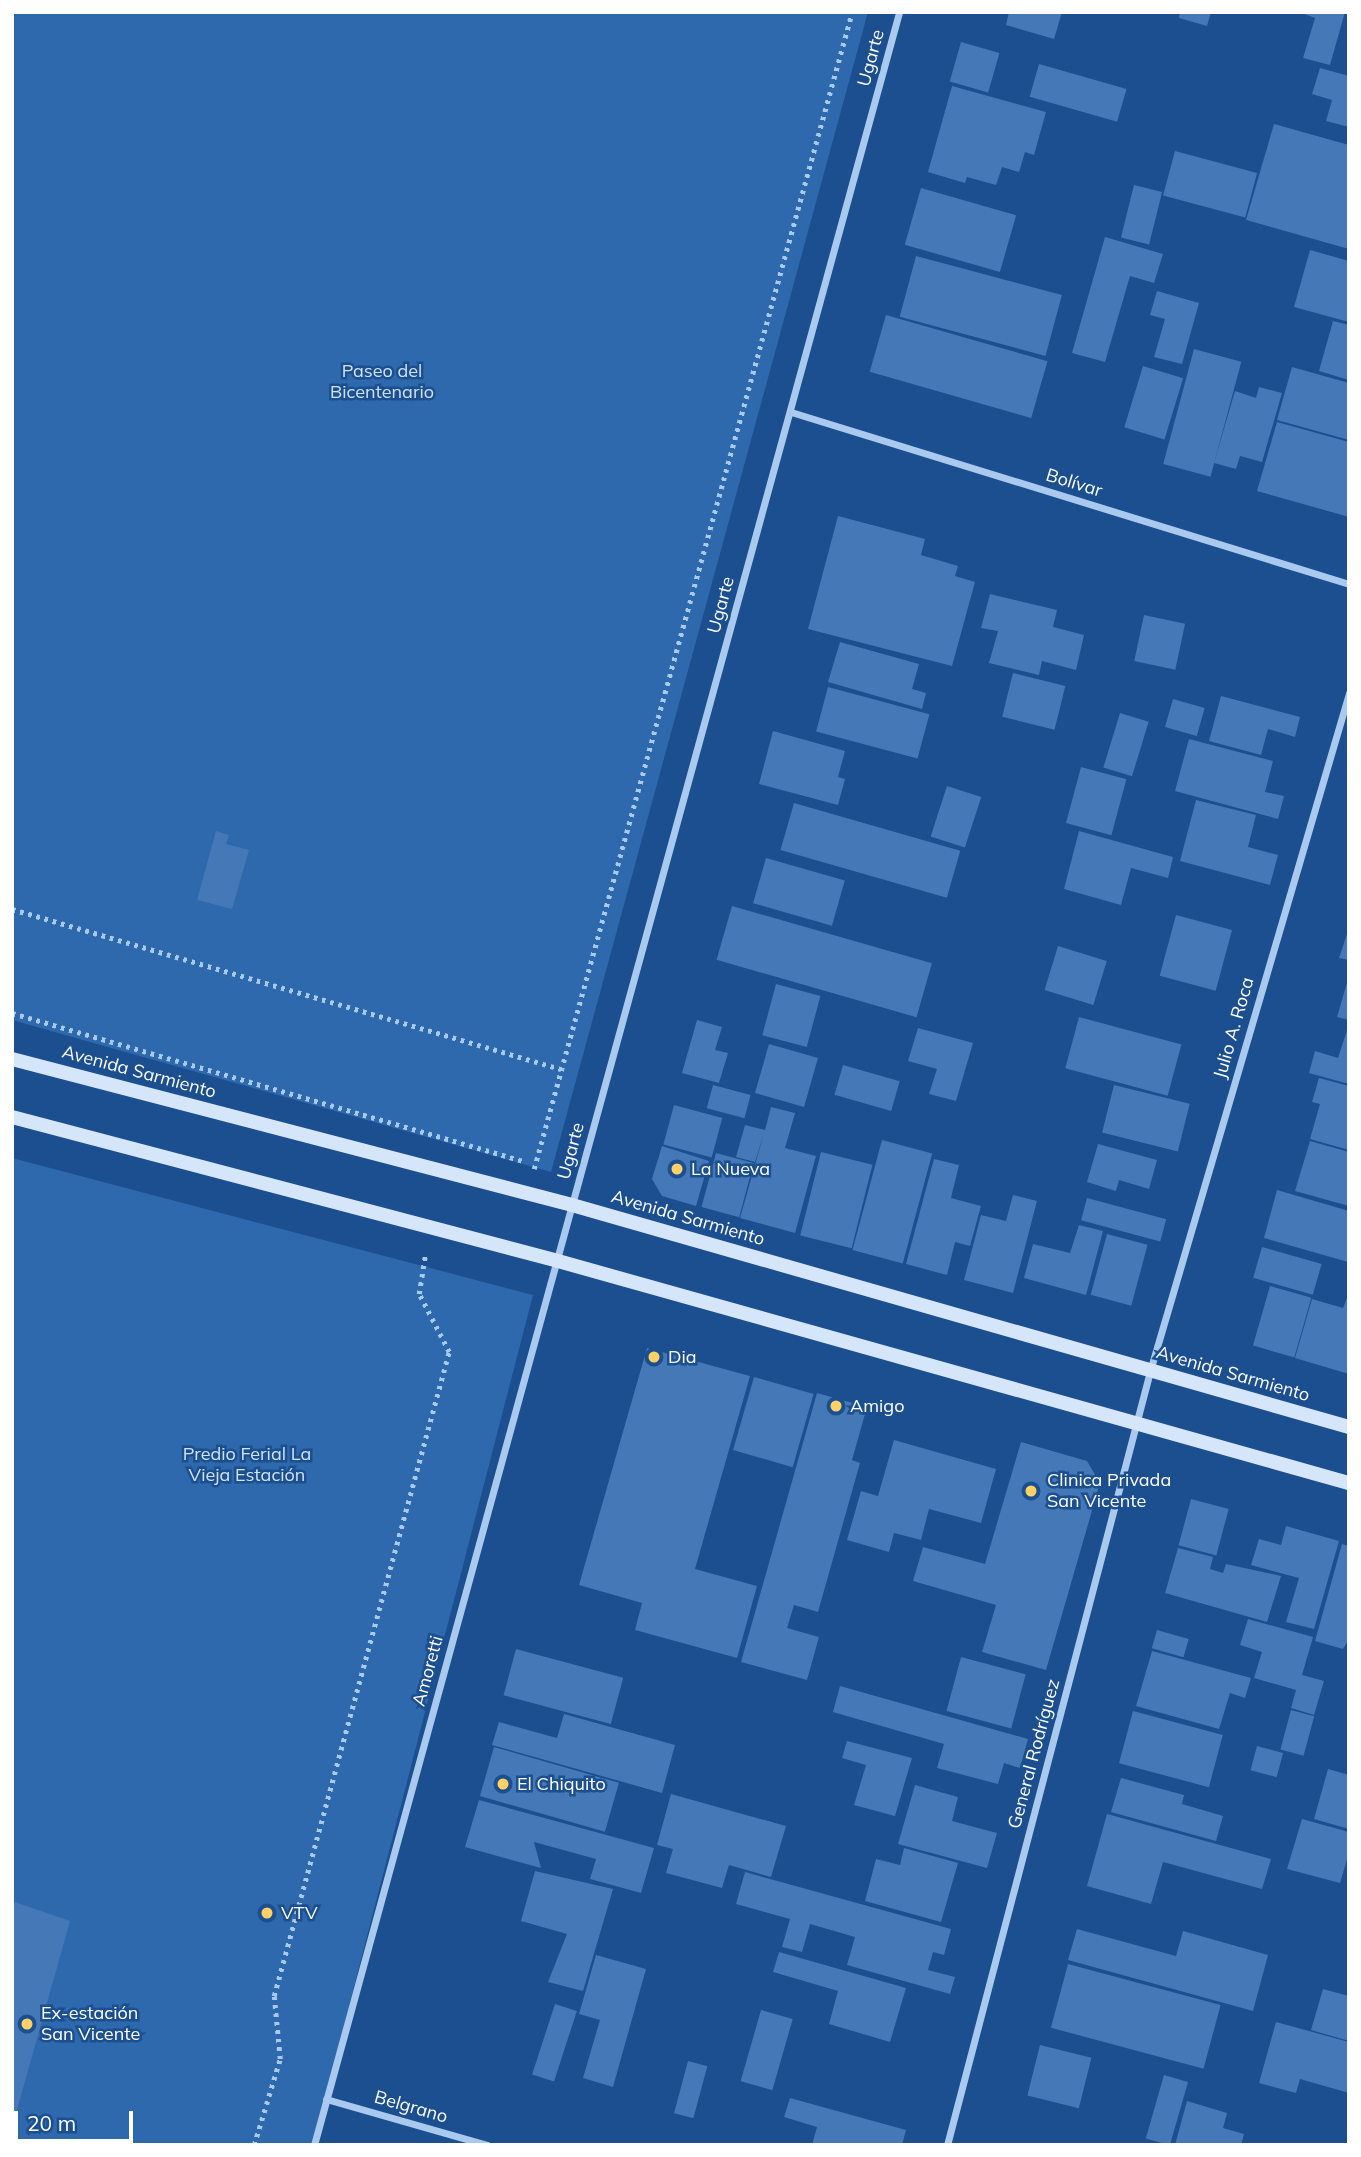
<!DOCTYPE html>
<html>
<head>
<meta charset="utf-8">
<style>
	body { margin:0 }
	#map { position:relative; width:1361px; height:2157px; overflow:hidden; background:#1b4f8f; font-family:Mulish,sans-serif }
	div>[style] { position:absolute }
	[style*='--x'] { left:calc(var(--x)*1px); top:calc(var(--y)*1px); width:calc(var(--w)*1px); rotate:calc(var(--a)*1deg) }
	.green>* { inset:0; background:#2e69ad }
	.building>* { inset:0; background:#4478b7; transform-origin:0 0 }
	.path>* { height:4.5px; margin-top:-2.25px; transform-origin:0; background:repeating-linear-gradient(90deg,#a9c9ee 0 3.5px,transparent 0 8.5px) }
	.street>* { height:7px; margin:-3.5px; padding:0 3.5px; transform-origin:3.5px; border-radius:3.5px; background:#a9c9ee }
	.secondary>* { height:14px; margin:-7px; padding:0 7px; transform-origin:7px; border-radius:7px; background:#d6e6fa }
	.dots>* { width:19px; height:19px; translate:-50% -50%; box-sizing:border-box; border:4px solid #1b4f8f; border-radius:50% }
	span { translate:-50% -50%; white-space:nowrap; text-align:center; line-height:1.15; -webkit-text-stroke:5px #1b4f8f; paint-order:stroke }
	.street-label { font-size:18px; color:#fff }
	.park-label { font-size:18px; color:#cfe3fa }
	.poi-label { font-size:18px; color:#fff }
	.left { translate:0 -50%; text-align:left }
	.frame { position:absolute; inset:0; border:14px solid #fff; pointer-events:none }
	.scale { position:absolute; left:14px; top:2111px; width:119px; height:32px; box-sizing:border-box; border:4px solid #fff; border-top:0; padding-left:9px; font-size:21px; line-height:24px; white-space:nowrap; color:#fff; -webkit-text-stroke:5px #1b4f8f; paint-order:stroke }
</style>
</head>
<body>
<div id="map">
	<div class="green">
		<i style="clip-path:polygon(12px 12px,868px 12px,551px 1172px,12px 1020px)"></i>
		<i style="clip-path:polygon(12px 1158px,533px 1295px,313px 2145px,12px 2145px)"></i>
	</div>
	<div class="building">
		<i style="clip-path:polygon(1009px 12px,1062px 12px,1054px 39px,1006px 25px)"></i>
		<i style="clip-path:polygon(1180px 12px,1211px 12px,1207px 26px,1179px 18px)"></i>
		<i style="clip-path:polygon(1299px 12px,1345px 12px,1330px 65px,1303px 58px,1315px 18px)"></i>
		<i style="left:961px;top:42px;width:40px;height:41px;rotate:16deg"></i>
		<i style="left:1039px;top:64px;width:91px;height:34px;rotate:16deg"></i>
		<i style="clip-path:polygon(1320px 68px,1349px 76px,1349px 127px,1326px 121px,1332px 100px,1312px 94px)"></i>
		<i style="clip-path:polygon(952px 86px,1046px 112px,1034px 155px,1025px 152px,1019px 172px,1002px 167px,996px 185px,967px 177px,965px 183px,928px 172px)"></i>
		<i style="clip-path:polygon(1274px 124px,1349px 145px,1349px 249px,1246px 220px)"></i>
		<i style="left:1175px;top:151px;width:85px;height:46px;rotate:15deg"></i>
		<i style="left:1134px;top:185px;width:29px;height:54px;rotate:14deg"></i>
		<i style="left:921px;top:188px;width:99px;height:59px;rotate:16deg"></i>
		<i style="clip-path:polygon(1105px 237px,1163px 254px,1154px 283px,1130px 276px,1105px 362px,1072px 353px)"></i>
		<i style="clip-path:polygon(1310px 250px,1349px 261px,1349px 322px,1294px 307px)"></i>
		<i style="left:916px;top:256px;width:151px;height:63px;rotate:15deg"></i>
		<i style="clip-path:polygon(1157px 291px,1199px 303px,1182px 364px,1154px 357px,1165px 319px,1150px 315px)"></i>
		<i style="left:886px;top:315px;width:168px;height:59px;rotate:16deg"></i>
		<i style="clip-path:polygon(1333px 321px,1349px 325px,1349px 380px,1319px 371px)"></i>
		<i style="left:1194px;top:349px;width:49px;height:119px;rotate:15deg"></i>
		<i style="left:1143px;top:366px;width:42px;height:64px;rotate:17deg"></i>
		<i style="clip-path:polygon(1292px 367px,1349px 383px,1349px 440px,1277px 420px)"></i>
		<i style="clip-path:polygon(1259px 387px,1282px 393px,1262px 462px,1240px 456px,1236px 469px,1214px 463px,1235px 391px,1256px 398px)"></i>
		<i style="clip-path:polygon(1277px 422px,1349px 442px,1349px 517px,1257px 491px)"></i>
		<i style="clip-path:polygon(838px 516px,925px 539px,921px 555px,958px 566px,955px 576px,975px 582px,952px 666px,808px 629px)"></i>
		<i style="clip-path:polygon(990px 594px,1057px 610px,1053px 627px,1084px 635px,1076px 670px,1042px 661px,1039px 675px,989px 663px,998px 631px,981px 628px)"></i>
		<i style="left:1144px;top:615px;width:42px;height:47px;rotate:12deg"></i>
		<i style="clip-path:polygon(840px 642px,919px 664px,912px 689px,926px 693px,922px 709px,828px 682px)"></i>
		<i style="left:1013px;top:673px;width:54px;height:45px;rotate:14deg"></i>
		<i style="left:828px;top:687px;width:105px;height:46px;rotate:15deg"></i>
		<i style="clip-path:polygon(1221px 696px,1300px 717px,1295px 737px,1268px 729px,1261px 755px,1209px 741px)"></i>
		<i style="left:1173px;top:699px;width:33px;height:29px;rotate:16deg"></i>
		<i style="left:1120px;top:713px;width:30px;height:57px;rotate:17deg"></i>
		<i style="clip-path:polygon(773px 731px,845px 751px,838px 777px,845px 779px,838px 805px,759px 784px)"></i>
		<i style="clip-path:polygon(1189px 739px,1273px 761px,1265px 792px,1284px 796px,1278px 819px,1175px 791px)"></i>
		<i style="left:1081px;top:767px;width:47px;height:58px;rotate:15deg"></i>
		<i style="left:947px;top:786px;width:36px;height:53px;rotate:18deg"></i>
		<i style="clip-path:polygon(1196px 800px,1256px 815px,1248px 847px,1278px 855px,1270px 885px,1180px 861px)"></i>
		<i style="left:794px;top:803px;width:173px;height:49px;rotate:16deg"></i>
		<i style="clip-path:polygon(216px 831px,229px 835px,226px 844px,249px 850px,232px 909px,197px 900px)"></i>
		<i style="clip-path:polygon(1079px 831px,1173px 857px,1168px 878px,1131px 868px,1121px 905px,1064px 889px)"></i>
		<i style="left:766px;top:858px;width:82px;height:47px;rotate:16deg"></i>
		<i style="left:732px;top:906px;width:208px;height:56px;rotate:16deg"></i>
		<i style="left:1176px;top:915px;width:58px;height:63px;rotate:15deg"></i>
		<i style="clip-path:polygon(1349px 928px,1349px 960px,1339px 958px)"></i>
		<i style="left:1058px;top:946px;width:51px;height:46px;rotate:17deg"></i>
		<i style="clip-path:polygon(1349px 976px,1349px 1020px,1337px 1017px)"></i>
		<i style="left:776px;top:984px;width:46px;height:53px;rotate:15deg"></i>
		<i style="left:1079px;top:1017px;width:106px;height:53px;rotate:15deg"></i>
		<i style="clip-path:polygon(697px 1020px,722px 1027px,715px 1050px,728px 1053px,719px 1083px,682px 1073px)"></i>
		<i style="clip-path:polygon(1349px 1024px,1349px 1084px,1309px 1073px,1315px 1051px,1338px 1058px)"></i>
		<i style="clip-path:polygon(918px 1028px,973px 1043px,956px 1101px,929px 1094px,937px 1069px,908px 1061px)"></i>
		<i style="left:769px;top:1044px;width:51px;height:51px;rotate:16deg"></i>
		<i style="left:843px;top:1065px;width:59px;height:31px;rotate:16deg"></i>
		<i style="clip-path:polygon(1319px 1078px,1349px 1086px,1349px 1150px,1310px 1139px,1320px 1104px,1312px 1102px)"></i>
		<i style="left:713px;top:1085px;width:39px;height:24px;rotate:15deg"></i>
		<i style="left:1114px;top:1085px;width:78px;height:49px;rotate:14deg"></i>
		<i style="left:674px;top:1105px;width:50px;height:41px;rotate:15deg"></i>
		<i style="clip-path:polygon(771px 1107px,795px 1113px,785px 1148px,816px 1156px,795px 1233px,740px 1218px,764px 1133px,755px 1162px,736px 1157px,745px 1125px,765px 1130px)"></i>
		<i style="left:882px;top:1140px;width:52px;height:114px;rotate:15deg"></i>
		<i style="clip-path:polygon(1310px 1141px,1349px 1152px,1349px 1206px,1295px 1191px)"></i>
		<i style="clip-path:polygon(1098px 1144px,1157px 1160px,1149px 1189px,1119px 1180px,1116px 1191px,1087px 1182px)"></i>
		<i style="clip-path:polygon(662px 1146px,709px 1161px,696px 1206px,662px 1196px,652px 1179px)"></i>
		<i style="left:821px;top:1152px;width:53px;height:86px;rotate:14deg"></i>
		<i style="left:716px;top:1153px;width:39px;height:56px;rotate:15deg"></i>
		<i style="clip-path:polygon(934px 1159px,959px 1165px,951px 1198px,981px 1206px,970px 1246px,955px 1242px,947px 1275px,906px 1264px)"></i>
		<i style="clip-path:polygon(1277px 1190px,1349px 1211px,1348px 1262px,1264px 1238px)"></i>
		<i style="clip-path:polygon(1013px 1195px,1037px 1201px,1013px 1293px,964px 1280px,981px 1215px,1006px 1221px)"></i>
		<i style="left:1087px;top:1198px;width:82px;height:23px;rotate:15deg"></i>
		<i style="clip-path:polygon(1079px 1225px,1103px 1231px,1086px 1295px,1024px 1278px,1033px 1244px,1070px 1253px)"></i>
		<i style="left:1107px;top:1234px;width:42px;height:63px;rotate:15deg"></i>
		<i style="left:1262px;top:1247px;width:62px;height:32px;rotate:16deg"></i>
		<i style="left:1270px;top:1286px;width:43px;height:62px;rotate:16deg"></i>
		<i style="clip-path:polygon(1349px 1293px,1349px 1374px,1295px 1358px,1312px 1299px,1343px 1308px)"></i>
		<i style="clip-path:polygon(647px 1348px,750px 1376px,695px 1569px,757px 1586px,737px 1658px,635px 1630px,642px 1603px,579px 1585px)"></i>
		<i style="left:754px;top:1377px;width:62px;height:76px;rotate:16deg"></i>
		<i style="clip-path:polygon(817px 1393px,867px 1407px,852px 1460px,860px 1463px,818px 1612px,794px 1605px,787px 1628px,819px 1637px,807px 1680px,741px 1662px)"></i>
		<i style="clip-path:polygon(894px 1440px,996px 1469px,981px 1523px,929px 1509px,921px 1540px,894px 1533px,889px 1552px,847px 1540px,861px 1491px,878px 1496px)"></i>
		<i style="clip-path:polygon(1021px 1442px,1087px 1461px,1100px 1483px,1046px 1670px,982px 1652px,996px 1605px,913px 1581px,923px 1547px,985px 1564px)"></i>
		<i style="left:1191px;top:1499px;width:39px;height:48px;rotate:15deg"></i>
		<i style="clip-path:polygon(1286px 1526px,1339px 1541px,1314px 1629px,1286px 1622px,1299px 1578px,1251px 1565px,1259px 1539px,1281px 1545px)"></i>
		<i style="clip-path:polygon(1342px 1544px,1349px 1546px,1349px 1639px,1343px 1649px,1315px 1641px)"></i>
		<i style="clip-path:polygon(1178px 1548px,1213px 1557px,1210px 1569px,1223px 1573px,1226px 1564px,1281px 1576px,1267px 1622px,1165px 1593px)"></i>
		<i style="clip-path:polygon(1248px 1619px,1313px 1637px,1302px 1675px,1324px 1681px,1314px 1715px,1291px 1708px,1296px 1690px,1254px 1678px,1262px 1652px,1240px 1645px)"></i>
		<i style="left:1157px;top:1630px;width:33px;height:19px;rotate:16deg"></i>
		<i style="left:516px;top:1649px;width:111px;height:48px;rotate:15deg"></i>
		<i style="clip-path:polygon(1152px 1651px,1251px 1678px,1245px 1698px,1230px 1693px,1219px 1729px,1136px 1706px)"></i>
		<i style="left:961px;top:1657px;width:67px;height:56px;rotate:15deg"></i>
		<i style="clip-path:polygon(840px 1686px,1028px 1739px,1020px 1768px,1004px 1763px,998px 1784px,937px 1768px,944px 1744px,833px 1712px)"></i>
		<i style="left:1291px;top:1710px;width:24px;height:41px;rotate:15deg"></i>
		<i style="left:1133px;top:1711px;width:93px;height:54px;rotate:15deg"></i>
		<i style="clip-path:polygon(564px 1714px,675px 1745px,662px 1793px,492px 1745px,499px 1722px,557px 1738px)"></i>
		<i style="clip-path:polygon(847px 1741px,912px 1758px,895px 1816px,854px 1805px,866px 1765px,842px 1758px)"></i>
		<i style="left:1257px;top:1746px;width:27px;height:25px;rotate:15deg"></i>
		<i style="left:494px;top:1747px;width:130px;height:51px;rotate:16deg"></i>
		<i style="clip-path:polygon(1328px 1769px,1349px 1775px,1349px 1829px,1314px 1819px)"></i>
		<i style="clip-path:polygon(1121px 1778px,1184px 1795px,1182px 1804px,1223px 1816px,1216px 1841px,1111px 1812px)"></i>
		<i style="clip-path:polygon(915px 1785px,958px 1797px,952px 1821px,997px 1833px,987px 1868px,898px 1844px)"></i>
		<i style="clip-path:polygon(671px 1794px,786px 1826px,771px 1877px,729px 1865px,722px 1888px,666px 1873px,673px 1849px,657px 1845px)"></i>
		<i style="clip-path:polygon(479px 1800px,654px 1848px,641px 1893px,590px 1879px,596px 1859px,534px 1842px,541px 1868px,465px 1847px)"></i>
		<i style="clip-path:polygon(1107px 1814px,1271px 1859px,1262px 1889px,1163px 1862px,1151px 1904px,1087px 1886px)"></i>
		<i style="clip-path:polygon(1302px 1819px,1349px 1832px,1349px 1853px,1340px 1883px,1287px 1869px)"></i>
		<i style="clip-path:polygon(904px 1848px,958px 1863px,941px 1922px,865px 1901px,876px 1859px,900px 1865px)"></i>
		<i style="clip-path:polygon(535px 1871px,613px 1889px,583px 1991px,548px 1982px,567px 1934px,521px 1921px)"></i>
		<i style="clip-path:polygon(745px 1872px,951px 1929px,944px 1955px,933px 1952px,928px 1970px,955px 1977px,950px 1994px,847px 1965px,855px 1937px,810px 1924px,802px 1952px,782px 1947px,790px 1919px,736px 1904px)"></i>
		<i style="clip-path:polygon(12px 1901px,70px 1921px,13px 2124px,12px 2124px)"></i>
		<i style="clip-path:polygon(1077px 1929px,1176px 1956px,1183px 1931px,1268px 1955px,1253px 2011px,1068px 1960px)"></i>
		<i style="clip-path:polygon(779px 1952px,906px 1988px,890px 2042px,829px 2024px,838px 1991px,773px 1972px)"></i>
		<i style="clip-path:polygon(596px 1955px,646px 1969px,613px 2087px,583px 2078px,600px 2020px,579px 2014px)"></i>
		<i style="left:1068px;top:1964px;width:158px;height:66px;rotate:15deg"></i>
		<i style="clip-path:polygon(1323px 1989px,1349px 1996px,1349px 2041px,1311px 2030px)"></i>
		<i style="left:555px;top:2004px;width:23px;height:74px;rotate:18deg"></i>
		<i style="left:761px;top:2010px;width:33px;height:74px;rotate:16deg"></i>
		<i style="clip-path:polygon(1276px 2022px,1349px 2042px,1349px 2093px,1300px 2079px,1296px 2093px,1259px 2083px)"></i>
		<i style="left:1040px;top:2045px;width:53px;height:52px;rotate:14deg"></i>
		<i style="left:688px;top:2061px;width:20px;height:54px;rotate:15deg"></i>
		<i style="left:1164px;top:2075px;width:25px;height:66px;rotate:16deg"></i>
		<i style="clip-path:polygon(790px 2098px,906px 2130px,902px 2145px,812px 2145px,817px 2127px,784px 2117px)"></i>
		<i style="clip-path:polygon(1187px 2101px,1227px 2113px,1223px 2128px,1244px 2134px,1241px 2145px,1175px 2145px)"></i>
	</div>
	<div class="path">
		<i style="--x:12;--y:909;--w:572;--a:16.25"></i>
		<i style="--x:12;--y:1013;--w:532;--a:16.15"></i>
		<i style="--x:534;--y:1169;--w:1200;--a:-74.63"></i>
		<i style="--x:254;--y:2145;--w:90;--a:-73.2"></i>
		<i style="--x:280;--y:2059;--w:63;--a:-95.4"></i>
		<i style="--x:274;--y:1996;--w:667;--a:-74.8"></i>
		<i style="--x:449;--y:1352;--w:65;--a:-117.3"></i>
		<i style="--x:419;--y:1294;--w:39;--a:-81"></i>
	</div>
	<div class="street">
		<i style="--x:791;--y:412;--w:584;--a:17.13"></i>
		<i style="--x:326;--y:2099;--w:168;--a:15.9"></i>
		<i style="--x:314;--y:2145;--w:2212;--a:-74.66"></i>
		<i style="--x:947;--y:2145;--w:800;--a:-75.3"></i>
		<i style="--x:1150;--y:1371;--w:707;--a:-73.64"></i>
	</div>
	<div class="secondary">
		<i style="--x:12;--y:1059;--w:579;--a:14.61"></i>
		<i style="--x:572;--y:1205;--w:808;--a:15.95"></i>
		<i style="--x:12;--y:1117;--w:565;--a:14.77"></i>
		<i style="--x:558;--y:1261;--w:822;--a:15.68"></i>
	</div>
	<div class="dots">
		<i style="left:677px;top:1169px;background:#ffd166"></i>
		<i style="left:654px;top:1357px;background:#ffd166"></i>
		<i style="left:836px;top:1406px;background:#ffd166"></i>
		<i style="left:1031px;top:1491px;background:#ffd166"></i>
		<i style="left:503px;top:1784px;background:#ffd166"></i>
		<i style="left:267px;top:1913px;background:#ffd166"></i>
		<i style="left:27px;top:2024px;background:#ffd166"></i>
	</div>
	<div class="street-label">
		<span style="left:871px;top:58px;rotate:-75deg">Ugarte</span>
		<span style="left:1074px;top:483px;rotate:17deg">Bolívar</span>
		<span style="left:721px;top:605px;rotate:-75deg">Ugarte</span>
		<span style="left:1234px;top:1028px;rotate:-74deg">Julio A. Roca</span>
		<span style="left:139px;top:1072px;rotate:15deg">Avenida Sarmiento</span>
		<span style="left:571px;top:1151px;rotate:-75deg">Ugarte</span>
		<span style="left:688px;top:1218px;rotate:16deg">Avenida Sarmiento</span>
		<span style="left:1233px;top:1374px;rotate:16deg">Avenida Sarmiento</span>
		<span style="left:428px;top:1671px;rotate:-75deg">Amoretti</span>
		<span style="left:1034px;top:1754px;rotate:-75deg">General Rodríguez</span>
		<span style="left:411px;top:2107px;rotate:16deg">Belgrano</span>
	</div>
	<div class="park-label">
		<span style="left:382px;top:382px">Paseo del<br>Bicentenario</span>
		<span style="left:247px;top:1465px">Predio Ferial La<br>Vieja Estación</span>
	</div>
	<div class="poi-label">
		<span class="left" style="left:691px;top:1169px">La Nueva</span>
		<span class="left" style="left:668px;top:1357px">Dia</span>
		<span class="left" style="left:850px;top:1406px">Amigo</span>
		<span class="left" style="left:1047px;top:1491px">Clinica Privada<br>San Vicente</span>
		<span class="left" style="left:517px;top:1784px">El Chiquito</span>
		<span class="left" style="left:281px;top:1913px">VTV</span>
		<span class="left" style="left:41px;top:2024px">Ex-estación<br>San Vicente</span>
	</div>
	<div class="frame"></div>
	<div class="scale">20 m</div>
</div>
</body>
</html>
